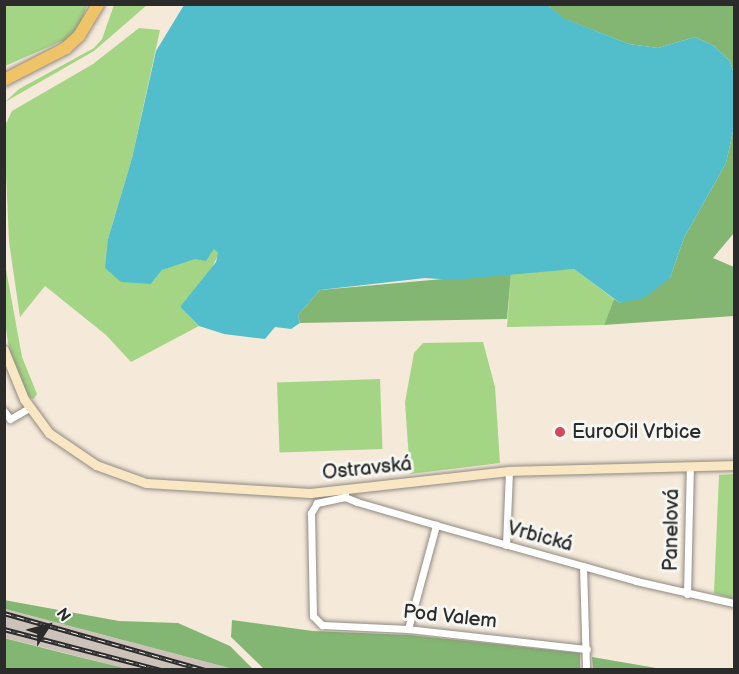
<!DOCTYPE html>
<html>
<head>
<meta charset="utf-8">
<style>
	body { margin:0 }
	#map { position:relative; width:739px; height:674px; overflow:hidden; background:#f5e9da; font-family:"Balsamiq Sans",sans-serif }
	div>[style] { position:absolute }
	[style*='--x'] { left:calc(var(--x)*1px); top:calc(var(--y)*1px); width:calc(var(--w)*1px); rotate:calc(var(--a)*1deg) }
	.industrial>* { inset:0; background:#cdc2b9 }
	.green>* { inset:0; background:#a4d584; transform-origin:0 0 }
	.forest>* { inset:0; background:#83b672 }
	.water>* { inset:0; background:#52becc }
	.roads { filter:drop-shadow(0 0 2px #908a82) drop-shadow(0 0 2px #908a82) }
	.street>* { height:7px; margin:-3.5px; padding:0 3.5px; transform-origin:3.5px; border-radius:3.5px; background:#fff }
	.secondary>* { height:9px; margin:-4.5px; padding:0 4.5px; transform-origin:4.5px; border-radius:4.5px; background:#f9e7c3 }
	.highway>* { height:12px; margin:-6px; padding:0 6px; transform-origin:6px; border-radius:6px; background:#efc469 }
	.rail>* { height:4.5px; margin-top:-2.25px; transform-origin:0; background:repeating-linear-gradient(90deg,#f6f6f2 0 7px,#2b2b2b 0 14px); box-sizing:border-box; border-block:2px solid #2b2b2b }
	.dots>* { width:16px; height:16px; translate:-50% -50%; box-sizing:border-box; border:3px solid #f6f6f2; border-radius:50% }
	span { translate:-50% -50%; white-space:nowrap; text-align:center; line-height:1.15; -webkit-text-stroke:6px #f6f6f2; paint-order:stroke }
	.poi-label { font-size:20px; color:#2b2b2b }
	.left { translate:0 -50%; text-align:left }
	.street-label { font-size:20px; color:#2b2b2b }
	.frame { position:absolute; inset:0; border:6px solid #2b2b2b; pointer-events:none }
	.north { position:absolute; left:18px; top:596px; width:60px; height:60px; -webkit-text-stroke:4px #f6f6f2; paint-order:stroke; rotate:54deg; font-size:16px; font-weight:700; line-height:24px; text-align:center; color:#2b2b2b }
	.north::after { content:''; display:block; margin:auto; width:21px; height:27px; background:#2b2b2b; clip-path:polygon(50% 0,100% 100%,50% 72%,0 100%) }
</style>
</head>
<body>
<div id="map">
	<div class="industrial">
		<i style="clip-path:polygon(4px 609px,233px 669px,128px 669px,5px 638px)"></i>
	</div>
	<div class="green">
		<i style="clip-path:polygon(5px 5px,87px 5px,77px 34px,66px 45px,62px 41px,5px 66px)"></i>
		<i style="clip-path:polygon(114px 5px,147px 5px,94px 51px,5px 102px,19px 89px,94px 48px,102px 39px)"></i>
		<i style="clip-path:polygon(139px 28px,160px 30px,132px 158px,108px 239px,151px 284px,162px 270px,214px 248px,219px 253px,208px 276px,180px 307px,199px 326px,131px 362px,106px 335px,45px 286px,20px 317px,9px 242px,4px 128px,12px 111px,93px 64px)"></i>
		<i style="clip-path:polygon(4px 258px,22px 357px,37px 394px,34px 399px,28px 397px,10px 357px,5px 322px)"></i>
		<i style="clip-path:polygon(574px 269px,614px 299px,604px 325px,507px 327px,511px 273px)"></i>
		<i style="clip-path:polygon(483px 342px,495px 387px,500px 463px,410px 474px,405px 402px,414px 353px,423px 343px)"></i>
		<i style="left:380px;top:379px;width:70px;height:103px;rotate:88deg"></i>
		<i style="clip-path:polygon(734px 474px,734px 599px,714px 593px,719px 475px)"></i>
	</div>
	<div class="forest">
		<i style="clip-path:polygon(548px 5px,734px 5px,734px 74px,730px 61px,714px 46px,695px 37px,658px 48px,629px 44px,562px 18px)"></i>
		<i style="clip-path:polygon(734px 127px,734px 233px,713px 258px,734px 267px,734px 316px,604px 325px,614px 299px,620px 303px,670px 278px,684px 238px,726px 163px)"></i>
		<i style="clip-path:polygon(511px 273px,507px 319px,300px 323px,298px 315px,320px 290px)"></i>
		<i style="clip-path:polygon(4px 600px,119px 621px,178px 623px,230px 646px,253px 669px,233px 669px,5px 609px)"></i>
		<i style="clip-path:polygon(232px 620px,313px 631px,410px 635px,580px 653px,580px 669px,264px 669px,231px 637px)"></i>
		<i style="clip-path:polygon(4px 638px,63px 653px,128px 669px,5px 669px)"></i>
		<i style="clip-path:polygon(592px 657px,662px 669px,593px 669px)"></i>
	</div>
	<div class="water">
		<i style="clip-path:polygon(184px 5px,548px 5px,563px 18px,629px 44px,658px 48px,695px 37px,714px 46px,730px 61px,734px 74px,734px 127px,726px 163px,684px 238px,670px 278px,644px 298px,620px 303px,574px 269px,452px 280px,425px 278px,320px 290px,298px 315px,300px 323px,291px 329px,275px 327px,265px 339px,224px 334px,199px 326px,180px 307px,216px 262px,218px 253px,214px 249px,206px 261px,195px 259px,162px 270px,151px 284px,121px 282px,105px 268px,108px 239px,132px 158px,156px 51px)"></i>
	</div>
	<div class="roads">
		<div class="street">
			<i style="--x:4;--y:411;--w:10;--a:53"></i>
			<i style="--x:10;--y:419;--w:22;--a:-30"></i>
			<i style="--x:345;--y:493;--w:4;--a:90"></i>
			<i style="--x:345;--y:497;--w:13;--a:23"></i>
			<i style="--x:357;--y:502;--w:82;--a:16.2"></i>
			<i style="--x:436;--y:525;--w:208;--a:15.6"></i>
			<i style="--x:636;--y:581;--w:100;--a:12.7"></i>
			<i style="--x:345;--y:497;--w:29;--a:168"></i>
			<i style="--x:317;--y:503;--w:12;--a:121"></i>
			<i style="--x:311;--y:513;--w:103;--a:88.9"></i>
			<i style="--x:313;--y:616;--w:13;--a:45"></i>
			<i style="--x:322;--y:625;--w:86;--a:2.7"></i>
			<i style="--x:408;--y:629;--w:180;--a:6.4"></i>
			<i style="--x:506;--y:545;--w:74;--a:-87.7"></i>
			<i style="--x:583;--y:566;--w:104;--a:88.3"></i>
			<i style="--x:687;--y:594;--w:128;--a:-88.7"></i>
			<i style="--x:408;--y:629;--w:108;--a:-74.9"></i>
		</div>
		<div class="secondary">
			<i style="--x:4;--y:350;--w:53;--a:67.8"></i>
			<i style="--x:24;--y:399;--w:42;--a:53.7"></i>
			<i style="--x:49;--y:433;--w:57;--a:34.2"></i>
			<i style="--x:96;--y:465;--w:53;--a:19.8"></i>
			<i style="--x:146;--y:483;--w:164;--a:3.5"></i>
			<i style="--x:310;--y:493;--w:200;--a:-6.3"></i>
			<i style="--x:509;--y:471;--w:225;--a:-1.5"></i>
		</div>
		<div class="highway">
			<i style="--x:4;--y:80;--w:70;--a:-27.3"></i>
			<i style="--x:66;--y:48;--w:18;--a:-43"></i>
			<i style="--x:79;--y:36;--w:37;--a:-59"></i>
		</div>
	</div>
	<div class="rail">
		<i style="--x:4;--y:613;--w:209;--a:15.8"></i>
		<i style="--x:4;--y:629;--w:162;--a:14.6"></i>
	</div>
	<div class="dots">
		<i style="left:560px;top:432px;background:#d1495b"></i>
	</div>
	<div class="poi-label">
		<span class="left" style="left:572px;top:432px">EuroOil Vrbice</span>
	</div>
	<div class="street-label">
		<span style="left:367px;top:469px;rotate:-6deg">Ostravská</span>
		<span style="left:672px;top:530px;rotate:-89deg">Panelová</span>
		<span style="left:540px;top:537px;rotate:15deg">Vrbická</span>
		<span style="left:450px;top:617px;rotate:6deg">Pod Valem</span>
	</div>
	<div class="frame"></div>
	<div class="north">N</div>
</div>
</body>
</html>
